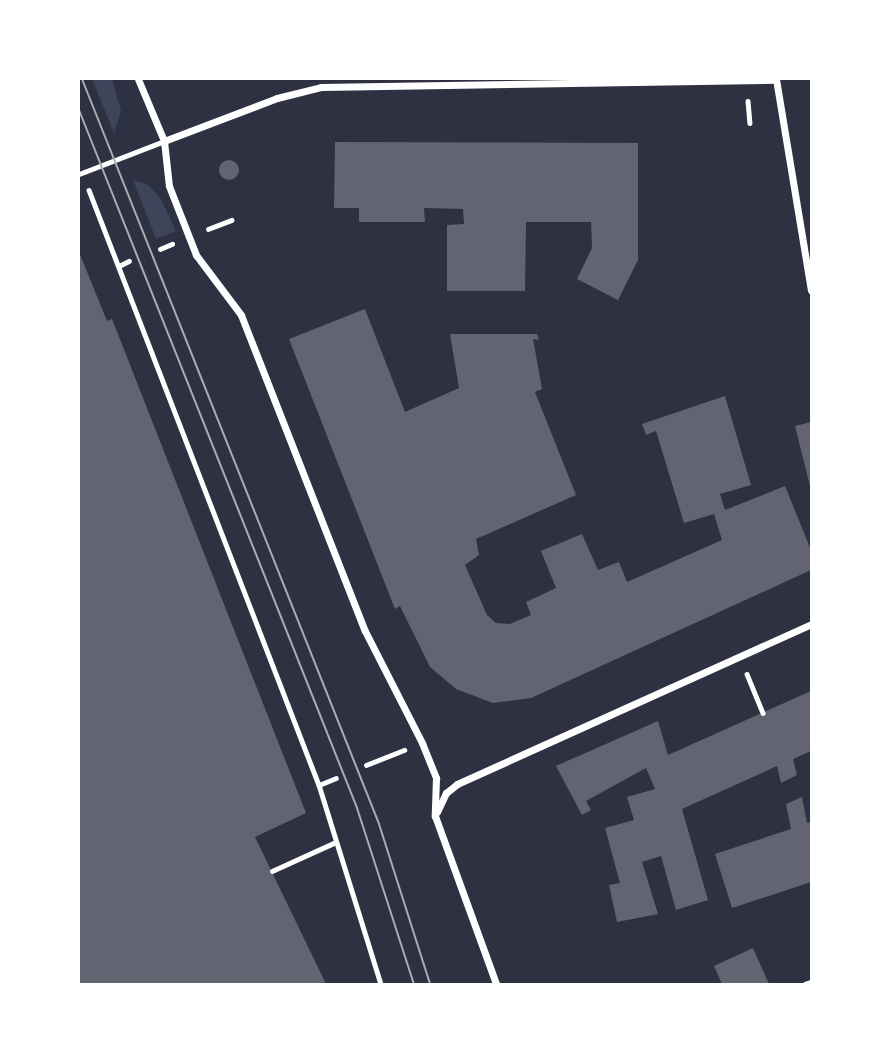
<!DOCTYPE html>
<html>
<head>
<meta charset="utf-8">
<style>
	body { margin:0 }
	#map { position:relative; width:890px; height:1063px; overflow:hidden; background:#2d3142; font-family:"Exo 2",sans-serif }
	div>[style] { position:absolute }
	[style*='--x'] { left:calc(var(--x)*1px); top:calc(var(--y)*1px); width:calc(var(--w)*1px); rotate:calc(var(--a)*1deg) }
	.green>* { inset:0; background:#3c4559 }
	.building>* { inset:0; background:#626471 }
	.round { border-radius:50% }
	.path>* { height:4.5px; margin:-2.25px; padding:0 2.25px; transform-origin:2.25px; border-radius:2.25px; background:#fff }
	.service>* { height:5px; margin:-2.5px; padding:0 2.5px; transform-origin:2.5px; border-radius:2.5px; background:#fff }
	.minor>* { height:7px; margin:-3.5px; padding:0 3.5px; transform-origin:3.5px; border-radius:3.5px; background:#fff }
	.tram>* { height:2px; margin:-1px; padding:0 1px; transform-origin:1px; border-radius:1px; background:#abadb3 }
	span { translate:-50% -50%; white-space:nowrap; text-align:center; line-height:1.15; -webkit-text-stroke:6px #fff; paint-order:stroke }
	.frame { position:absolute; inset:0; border:80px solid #fff; pointer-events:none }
</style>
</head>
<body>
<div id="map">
	<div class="green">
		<i style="clip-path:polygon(92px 79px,112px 79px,121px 111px,114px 133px)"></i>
		<i style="clip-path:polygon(133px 180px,148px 185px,161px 199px,176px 231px,156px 239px)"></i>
	</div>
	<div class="building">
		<i style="clip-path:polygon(335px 142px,638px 143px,638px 260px,618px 300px,577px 279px,592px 248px,591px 222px,526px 222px,525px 291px,447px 291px,447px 225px,464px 224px,463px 209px,424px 208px,425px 222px,359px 222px,359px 208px,334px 208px)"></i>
		<i class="round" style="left:219px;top:160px;width:20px;height:20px"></i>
		<i style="clip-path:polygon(79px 252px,107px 321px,112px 319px,306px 813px,255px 837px,326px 984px,79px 984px)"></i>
		<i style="clip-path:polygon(365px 309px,405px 412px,459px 388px,450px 334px,537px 334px,539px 340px,533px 339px,542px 389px,535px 392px,576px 495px,476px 539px,479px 555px,465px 565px,487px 615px,496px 623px,510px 624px,531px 615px,526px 602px,556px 588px,541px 551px,582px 534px,598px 570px,619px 562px,627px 582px,722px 540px,714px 514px,684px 523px,656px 431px,646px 435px,642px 424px,725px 396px,751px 485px,720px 494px,725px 510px,785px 486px,811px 550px,811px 570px,531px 698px,493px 703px,456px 689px,430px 667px,400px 606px,395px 609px,289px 339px)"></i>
		<i style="clip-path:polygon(811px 422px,811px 486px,810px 486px,795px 426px)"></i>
		<i style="clip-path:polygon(811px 691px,811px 751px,793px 759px,797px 775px,781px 783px,777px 766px,682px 809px,708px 900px,676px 910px,661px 856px,642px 862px,658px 914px,617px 922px,609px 885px,620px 883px,605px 828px,634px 820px,627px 797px,655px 789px,646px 768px,586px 801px,591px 810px,582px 815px,556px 766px,658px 721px,668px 755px)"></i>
		<i style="clip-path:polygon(802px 797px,807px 823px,811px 822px,811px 882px,732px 908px,715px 854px,791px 829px,786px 804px)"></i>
		<i style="clip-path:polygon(753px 948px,769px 984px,722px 984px,714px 966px)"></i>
	</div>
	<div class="path">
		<i style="--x:748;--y:101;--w:22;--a:85"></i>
		<i style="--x:89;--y:190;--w:638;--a:68.87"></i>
		<i style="--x:319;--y:785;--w:208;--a:72.7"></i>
		<i style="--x:208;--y:229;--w:25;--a:-21"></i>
		<i style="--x:160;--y:249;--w:13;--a:-23"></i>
		<i style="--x:119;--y:266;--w:11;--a:-27"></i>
		<i style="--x:747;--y:674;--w:42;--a:67.7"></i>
		<i style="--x:366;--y:765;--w:41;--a:-21.5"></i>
		<i style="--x:319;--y:785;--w:18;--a:-22"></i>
		<i style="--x:272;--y:871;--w:70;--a:-24.4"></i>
		<i style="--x:805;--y:984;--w:6;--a:-18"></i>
	</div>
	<div class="service">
		<i style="--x:79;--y:174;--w:91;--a:-21.2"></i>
	</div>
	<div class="minor">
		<i style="--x:138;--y:79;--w:67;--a:67.2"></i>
		<i style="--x:164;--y:141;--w:45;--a:83.7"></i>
		<i style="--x:169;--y:186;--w:74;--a:68.6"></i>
		<i style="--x:196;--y:255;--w:75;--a:53.1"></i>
		<i style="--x:241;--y:315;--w:339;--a:68.6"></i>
		<i style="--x:365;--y:631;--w:126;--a:63"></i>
		<i style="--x:422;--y:743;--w:38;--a:68"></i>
		<i style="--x:436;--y:778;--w:38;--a:92"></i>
		<i style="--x:435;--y:816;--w:179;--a:70"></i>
		<i style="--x:776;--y:79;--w:214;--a:80.6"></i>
		<i style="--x:164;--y:141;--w:121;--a:-20.8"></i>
		<i style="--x:277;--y:98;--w:45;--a:-14"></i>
		<i style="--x:321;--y:87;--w:455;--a:-0.9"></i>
		<i style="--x:437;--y:812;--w:21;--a:-65"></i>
		<i style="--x:446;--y:793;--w:14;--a:-39"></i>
		<i style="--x:457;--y:784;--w:388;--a:-24.3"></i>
	</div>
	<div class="tram">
		<i style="--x:82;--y:79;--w:802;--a:68.26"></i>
		<i style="--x:379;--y:824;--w:168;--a:72.3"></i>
		<i style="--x:79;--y:110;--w:751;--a:68.28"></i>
		<i style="--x:357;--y:808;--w:185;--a:72.1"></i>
	</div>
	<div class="frame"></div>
</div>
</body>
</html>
